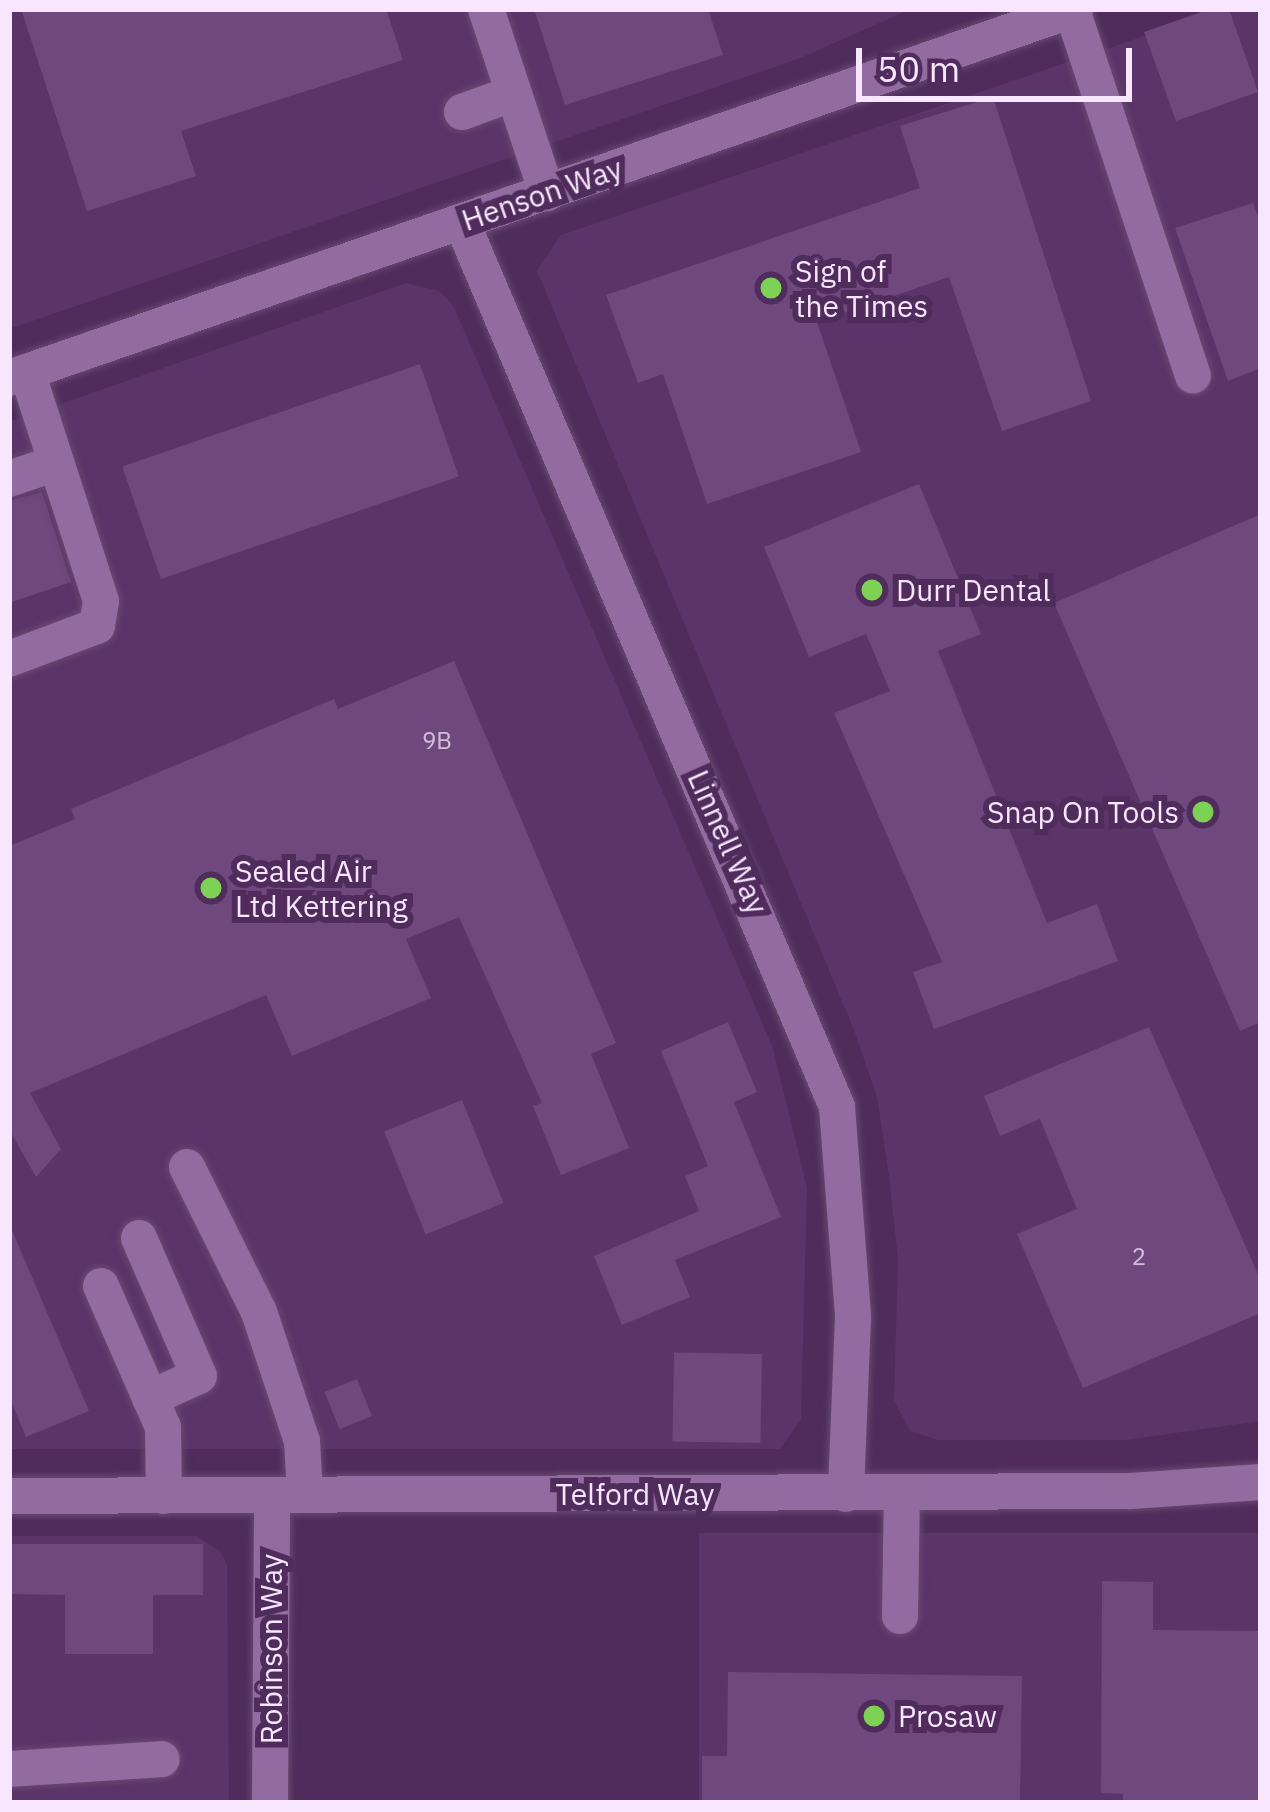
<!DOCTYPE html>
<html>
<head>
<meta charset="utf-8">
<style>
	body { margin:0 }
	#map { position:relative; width:1270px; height:1812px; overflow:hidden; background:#4f2c5c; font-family:"IBM Plex Sans",sans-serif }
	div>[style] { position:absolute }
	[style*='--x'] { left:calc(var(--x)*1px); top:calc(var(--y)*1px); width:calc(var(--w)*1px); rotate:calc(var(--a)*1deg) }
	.built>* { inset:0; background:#5b3469; transform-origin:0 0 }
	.building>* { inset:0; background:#6f487d; transform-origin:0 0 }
	.roads { filter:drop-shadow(0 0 3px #674971) drop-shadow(0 0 3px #674971) }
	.minor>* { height:36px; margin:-18px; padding:0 18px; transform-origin:18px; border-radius:18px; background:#926ca0 }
	.dots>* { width:33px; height:33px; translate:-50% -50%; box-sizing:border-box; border:6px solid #4f2c5c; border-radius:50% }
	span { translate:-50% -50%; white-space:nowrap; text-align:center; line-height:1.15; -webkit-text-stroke:12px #4f2c5c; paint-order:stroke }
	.number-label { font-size:24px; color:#d5bedd }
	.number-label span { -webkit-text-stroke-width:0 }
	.street-label { font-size:30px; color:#f7e6fd }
	.poi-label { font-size:30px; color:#f7e6fd }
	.left { translate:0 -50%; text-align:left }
	.right { translate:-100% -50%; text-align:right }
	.frame { position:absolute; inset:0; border:12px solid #f7e6fd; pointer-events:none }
	.scale { position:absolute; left:856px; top:48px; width:276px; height:54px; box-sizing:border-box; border:6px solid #f7e6fd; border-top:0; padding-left:15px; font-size:36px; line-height:42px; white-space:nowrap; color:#f7e6fd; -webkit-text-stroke:9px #4f2c5c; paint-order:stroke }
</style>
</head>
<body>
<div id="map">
	<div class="built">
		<i style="clip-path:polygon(9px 9px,911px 9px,798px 59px,9px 329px)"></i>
		<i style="clip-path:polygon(1223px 9px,1261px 9px,1261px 1421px,1125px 1440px,938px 1440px,910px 1431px,894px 1400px,898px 1259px,889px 1176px,877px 1097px,854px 1030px,537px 271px,561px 235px)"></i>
		<i style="clip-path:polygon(406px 283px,440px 291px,454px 307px,773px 1048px,807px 1188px,801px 1419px,780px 1449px,9px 1449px,9px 422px)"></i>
		<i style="left:1261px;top:1533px;width:270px;height:562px;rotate:90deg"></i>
		<i style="clip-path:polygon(9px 1536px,197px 1536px,220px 1551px,227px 1565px,229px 1803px,9px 1803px)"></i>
	</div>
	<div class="building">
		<i style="clip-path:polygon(21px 9px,386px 9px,403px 60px,181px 131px,196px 176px,87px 211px)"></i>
		<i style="clip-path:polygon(534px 9px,708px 9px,723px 55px,565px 105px)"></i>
		<i style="clip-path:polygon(1210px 9px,1229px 9px,1258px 92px,1176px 121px,1144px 32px)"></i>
		<i style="clip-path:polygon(993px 97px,1091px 401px,1002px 431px,949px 277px,817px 322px,861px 452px,707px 504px,663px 374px,638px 383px,606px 295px,920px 188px,900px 126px)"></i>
		<i style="clip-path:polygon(1253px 203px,1261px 224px,1261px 368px,1228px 381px,1175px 228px)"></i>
		<i style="left:420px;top:364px;width:119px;height:315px;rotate:71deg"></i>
		<i style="clip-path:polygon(919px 484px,981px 634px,938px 651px,1047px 923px,1097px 904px,1118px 961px,934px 1029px,913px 972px,942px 962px,834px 713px,890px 691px,866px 634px,809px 657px,764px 547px)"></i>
		<i style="clip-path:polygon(42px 492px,71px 582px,9px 603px,9px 501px)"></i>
		<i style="clip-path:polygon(1261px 514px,1261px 1022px,1240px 1031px,1054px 603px)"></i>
		<i style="clip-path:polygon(454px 661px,616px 1043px,591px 1054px,629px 1148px,561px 1175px,533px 1106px,542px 1103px,459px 917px,406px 939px,431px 998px,292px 1056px,266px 995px,30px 1093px,61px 1149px,36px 1177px,9px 1129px,9px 846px,75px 819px,71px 809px,334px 699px,338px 709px)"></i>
		<i style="clip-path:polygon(728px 1022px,757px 1092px,734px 1102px,781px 1217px,675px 1260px,690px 1297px,622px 1325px,594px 1256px,699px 1211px,685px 1176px,708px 1166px,661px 1051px)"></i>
		<i style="clip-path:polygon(1149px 1027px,1261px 1281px,1261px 1313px,1083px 1388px,1017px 1234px,1077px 1209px,1040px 1119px,1000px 1136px,984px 1096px)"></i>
		<i style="left:462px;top:1100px;width:111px;height:84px;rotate:68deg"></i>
		<i style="clip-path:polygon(9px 1223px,89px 1411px,26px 1437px,9px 1396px)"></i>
		<i style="left:762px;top:1354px;width:89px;height:88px;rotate:91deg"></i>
		<i style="left:357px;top:1379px;width:40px;height:35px;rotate:68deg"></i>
		<i style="clip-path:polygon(9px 1544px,203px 1544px,203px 1595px,153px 1595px,153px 1654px,65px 1654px,65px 1595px,9px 1594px)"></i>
		<i style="clip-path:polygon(1102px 1581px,1153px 1582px,1153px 1630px,1261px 1631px,1261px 1803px,1123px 1803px,1123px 1794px,1101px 1793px)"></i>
		<i style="clip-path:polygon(728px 1672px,1022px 1676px,1020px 1803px,702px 1803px,702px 1756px,727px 1756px)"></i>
	</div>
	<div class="roads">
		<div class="minor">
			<i style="--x:486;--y:9;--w:194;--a:71.7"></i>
			<i style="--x:1072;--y:10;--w:385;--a:71.7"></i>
			<i style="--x:462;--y:112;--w:55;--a:-20.1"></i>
			<i style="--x:462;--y:223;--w:960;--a:67.01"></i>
			<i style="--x:837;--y:1107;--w:211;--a:85.6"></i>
			<i style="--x:853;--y:1317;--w:177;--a:92.3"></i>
			<i style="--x:9;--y:378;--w:1128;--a:-19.09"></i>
			<i style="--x:9;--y:479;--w:46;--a:-18.8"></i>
			<i style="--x:9;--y:659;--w:94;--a:-20.6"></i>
			<i style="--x:97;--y:626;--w:25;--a:-81"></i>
			<i style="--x:101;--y:601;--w:241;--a:-107.9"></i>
			<i style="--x:187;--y:1167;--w:162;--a:63.6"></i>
			<i style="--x:259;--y:1312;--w:136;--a:71.6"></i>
			<i style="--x:302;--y:1441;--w:54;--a:86.8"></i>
			<i style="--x:139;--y:1238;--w:150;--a:66.5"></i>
			<i style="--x:199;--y:1376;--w:54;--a:155.8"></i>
			<i style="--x:101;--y:1286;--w:154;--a:66.3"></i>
			<i style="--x:163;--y:1427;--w:69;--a:89.2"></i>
			<i style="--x:9;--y:1496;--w:1122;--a:-0.26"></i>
			<i style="--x:1131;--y:1491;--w:130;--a:-4"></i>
			<i style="--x:900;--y:1616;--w:122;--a:-89.1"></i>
			<i style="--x:9;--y:1769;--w:153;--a:-3.7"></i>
			<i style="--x:270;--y:1803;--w:308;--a:-89.6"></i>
		</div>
	</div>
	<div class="dots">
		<i style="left:771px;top:288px;background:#7dd154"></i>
		<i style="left:872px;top:590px;background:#7dd154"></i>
		<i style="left:1203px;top:812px;background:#7dd154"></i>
		<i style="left:211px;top:888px;background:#7dd154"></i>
		<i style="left:874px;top:1716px;background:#7dd154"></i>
	</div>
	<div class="number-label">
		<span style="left:437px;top:741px">9B</span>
		<span style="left:1139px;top:1257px">2</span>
	</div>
	<div class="street-label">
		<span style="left:542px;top:194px;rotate:-19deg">Henson Way</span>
		<span style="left:728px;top:842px;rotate:66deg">Linnell Way</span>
		<span style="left:635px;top:1494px">Telford Way</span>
		<span style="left:271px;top:1649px;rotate:-90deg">Robinson Way</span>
	</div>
	<div class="poi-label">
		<span class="left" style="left:795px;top:288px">Sign of<br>the Times</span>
		<span class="left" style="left:896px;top:590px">Durr Dental</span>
		<span class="right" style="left:1179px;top:812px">Snap On Tools</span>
		<span class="left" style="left:235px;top:888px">Sealed Air<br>Ltd Kettering</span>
		<span class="left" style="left:898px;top:1716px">Prosaw</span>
	</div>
	<div class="frame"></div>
	<div class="scale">50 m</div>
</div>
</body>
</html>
